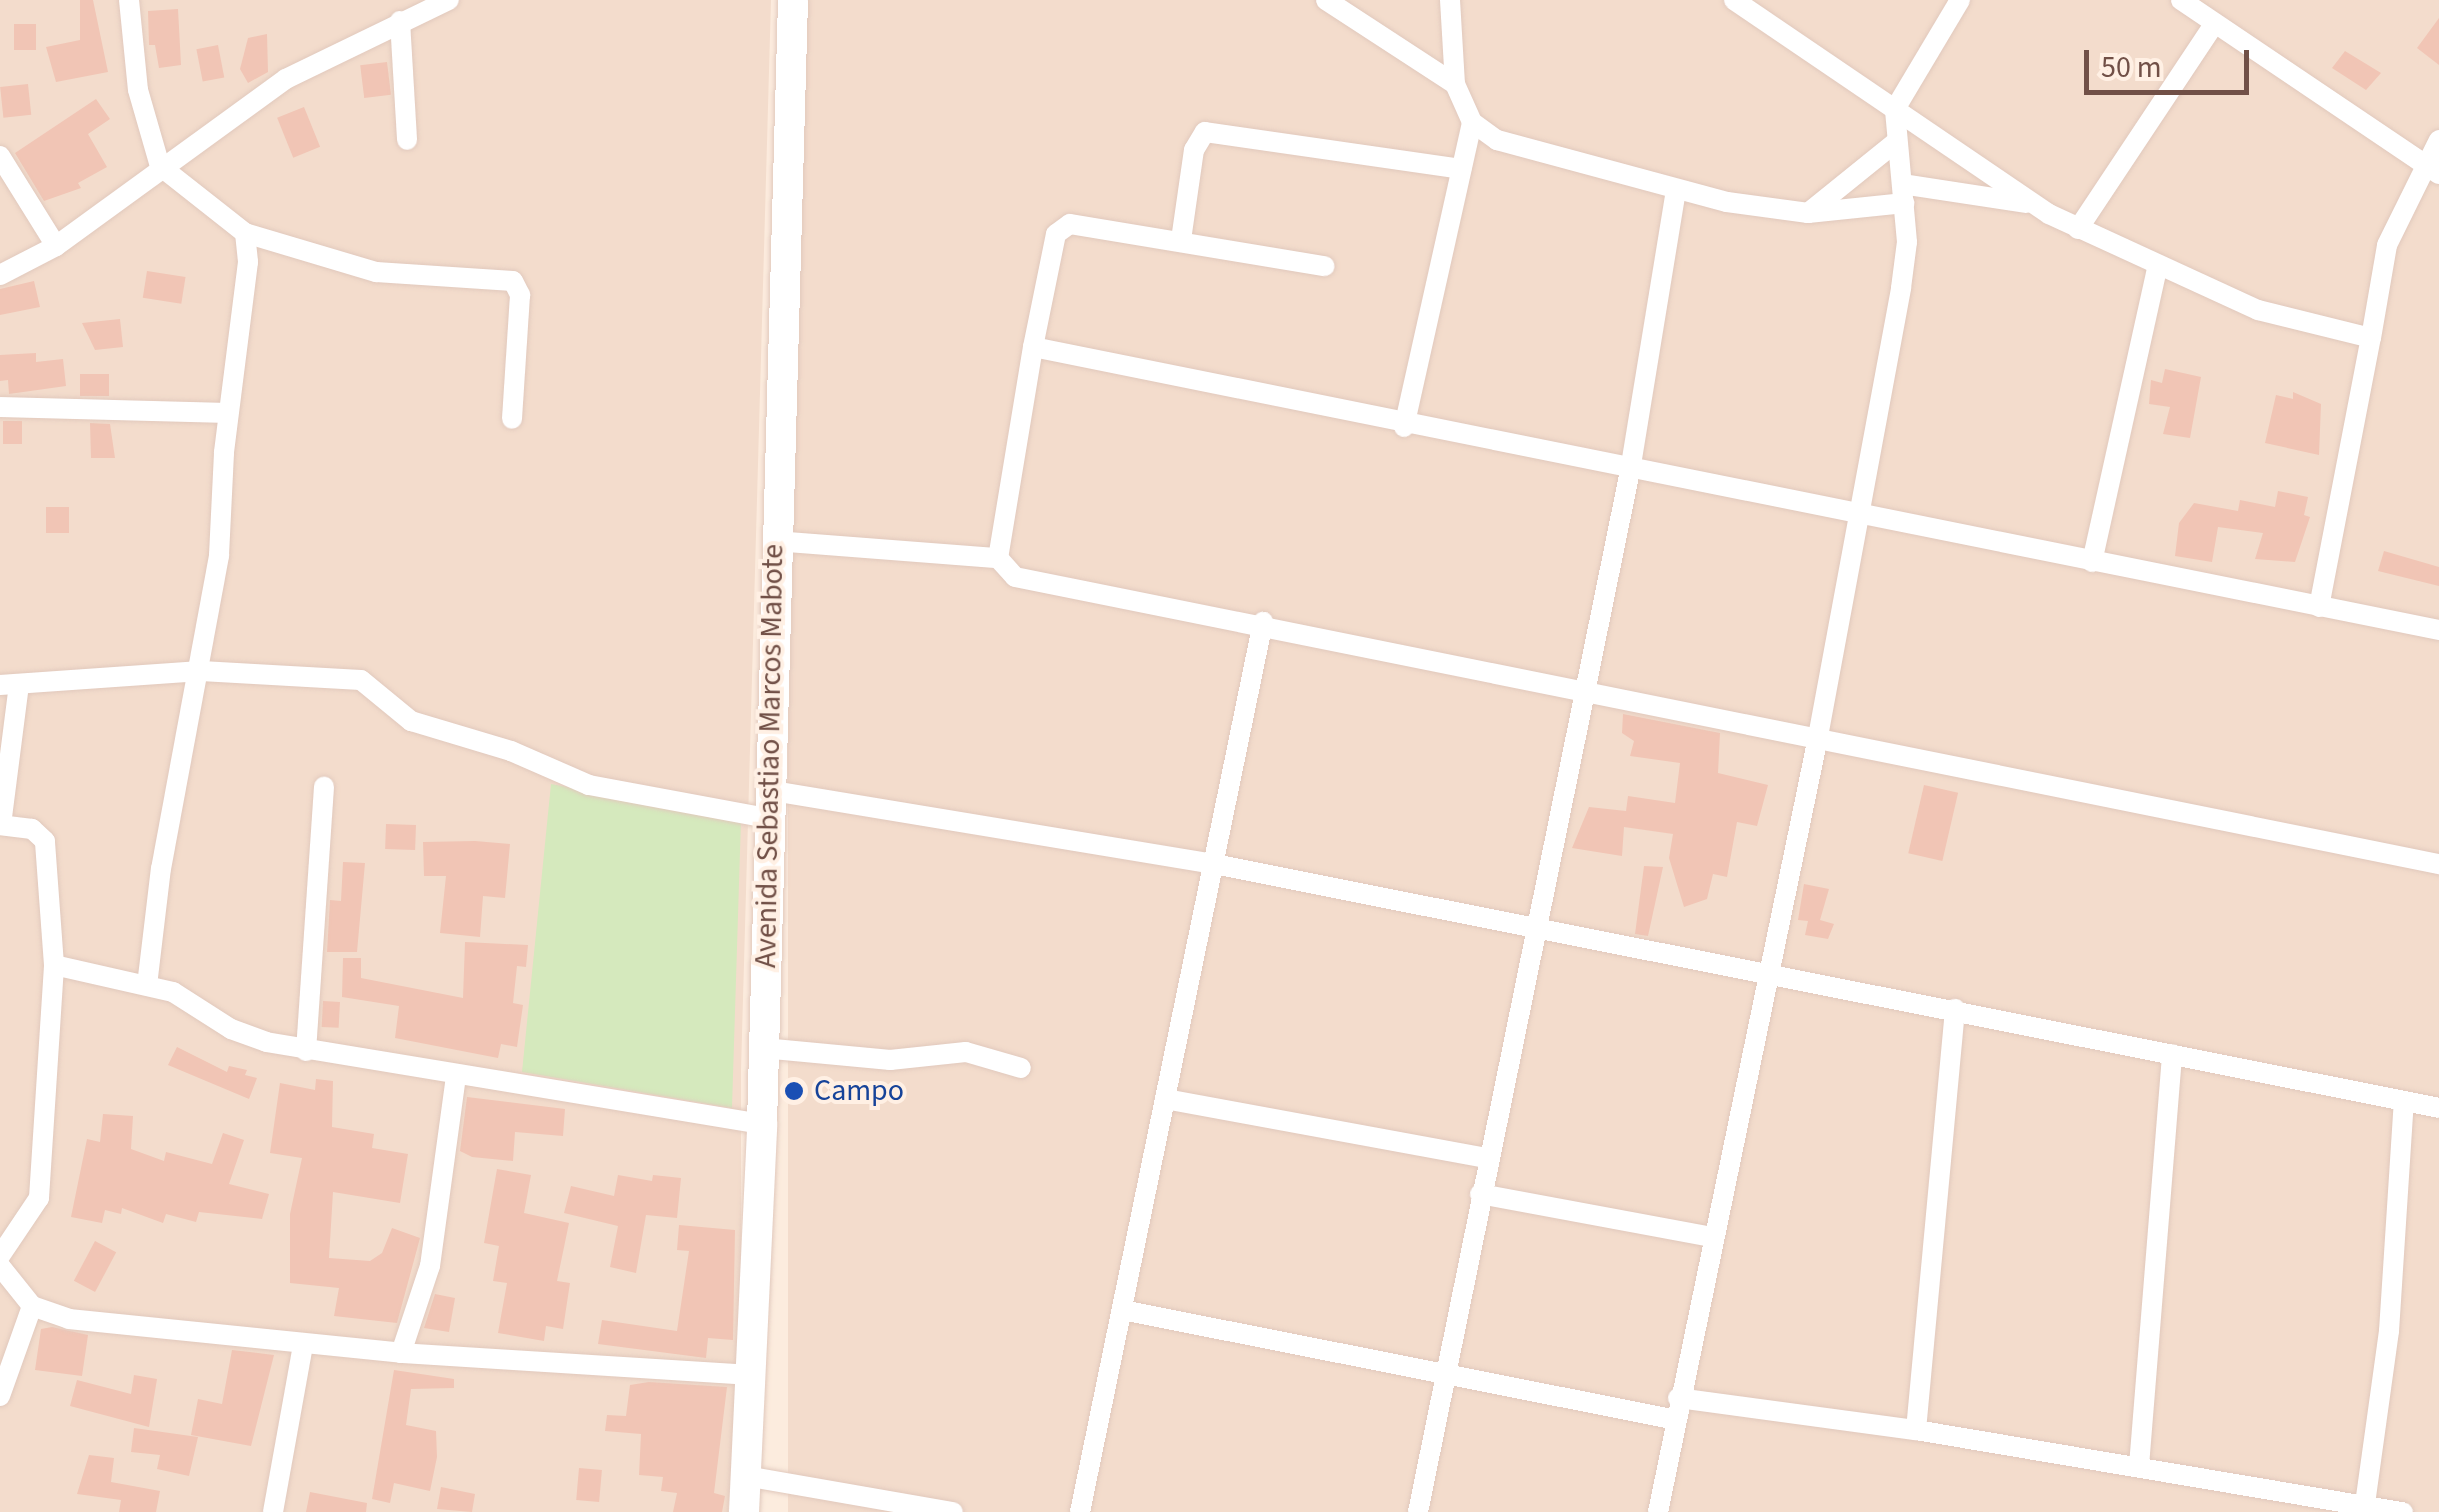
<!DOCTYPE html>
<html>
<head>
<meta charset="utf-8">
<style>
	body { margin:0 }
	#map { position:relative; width:2439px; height:1512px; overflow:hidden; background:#fcecde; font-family:"Source Sans 3",sans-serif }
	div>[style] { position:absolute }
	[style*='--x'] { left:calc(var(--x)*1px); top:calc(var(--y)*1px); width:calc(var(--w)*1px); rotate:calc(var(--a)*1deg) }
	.residential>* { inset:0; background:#f3dccc; transform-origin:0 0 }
	.green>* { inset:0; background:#d5e9bd }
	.building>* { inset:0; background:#f1c5b5; transform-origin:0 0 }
	.roads { filter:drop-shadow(0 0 2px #e1c9bd) drop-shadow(0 0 2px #e1c9bd) }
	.street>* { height:20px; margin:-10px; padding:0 10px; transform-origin:10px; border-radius:10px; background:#fff }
	.secondary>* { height:30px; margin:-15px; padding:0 15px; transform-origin:15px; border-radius:15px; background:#fff }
	.dots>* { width:28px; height:28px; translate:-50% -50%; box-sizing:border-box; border:5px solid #fff0e4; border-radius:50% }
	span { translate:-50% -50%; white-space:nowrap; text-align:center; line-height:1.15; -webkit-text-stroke:8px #fff0e4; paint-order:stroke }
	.street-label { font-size:30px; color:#715047 }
	.transit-label { font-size:30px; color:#164399 }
	.left { translate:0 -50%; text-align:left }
	.scale { position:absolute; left:2084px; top:50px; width:165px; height:45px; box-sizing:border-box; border:5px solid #715047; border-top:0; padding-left:12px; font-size:30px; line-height:35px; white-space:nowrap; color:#715047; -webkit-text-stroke:8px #fff0e4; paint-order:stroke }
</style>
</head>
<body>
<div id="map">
	<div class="residential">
		<i style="clip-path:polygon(0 0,771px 0,741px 1071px,741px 1341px,728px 1512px,0 1512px)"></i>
		<i style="left:788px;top:0;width:1651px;height:1513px"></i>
	</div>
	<div class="green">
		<i style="clip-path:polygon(551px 784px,741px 819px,732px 1108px,522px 1072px)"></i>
	</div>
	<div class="building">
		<i style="clip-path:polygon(80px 0,93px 0,108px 72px,56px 82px,46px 47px,80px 40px)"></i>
		<i style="clip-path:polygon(178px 9px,181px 65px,159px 68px,155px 45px,149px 45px,148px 11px)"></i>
		<i style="clip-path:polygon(2439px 18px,2439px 65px,2417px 48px)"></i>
		<i style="left:14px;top:24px;width:22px;height:26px"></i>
		<i style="clip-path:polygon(267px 34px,268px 72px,248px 83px,240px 69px,248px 38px)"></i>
		<i style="left:218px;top:45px;width:33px;height:22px;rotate:79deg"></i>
		<i style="clip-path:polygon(2345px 51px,2381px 73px,2366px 90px,2332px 68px)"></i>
		<i style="left:387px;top:62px;width:33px;height:27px;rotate:83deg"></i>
		<i style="left:28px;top:84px;width:31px;height:28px;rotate:84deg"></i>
		<i style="clip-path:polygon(96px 99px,110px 119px,88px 134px,107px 167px,78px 183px,81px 188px,44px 201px,15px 153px)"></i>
		<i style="left:304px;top:107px;width:43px;height:29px;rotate:68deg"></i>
		<i style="left:147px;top:271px;width:39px;height:27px;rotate:9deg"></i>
		<i style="clip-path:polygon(34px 281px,40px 307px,0 315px,0 289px)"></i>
		<i style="clip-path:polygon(120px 319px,123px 347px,95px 350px,82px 323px)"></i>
		<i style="clip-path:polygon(36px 353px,36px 362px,63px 359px,66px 386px,9px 394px,8px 380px,0 381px,0 355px)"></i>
		<i style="clip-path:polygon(2165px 369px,2201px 377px,2190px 438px,2163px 434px,2170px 407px,2149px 404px,2151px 380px,2162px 383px)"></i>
		<i style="left:109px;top:374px;width:22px;height:29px;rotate:90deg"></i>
		<i style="clip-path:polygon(2293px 392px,2321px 404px,2319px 455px,2265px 443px,2276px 395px,2293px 399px)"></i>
		<i style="left:3px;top:421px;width:19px;height:23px"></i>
		<i style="clip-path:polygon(90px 423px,110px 424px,115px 458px,91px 458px)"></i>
		<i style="clip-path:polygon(2278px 491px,2308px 497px,2304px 515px,2310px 517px,2295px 562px,2255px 559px,2263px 533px,2218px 527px,2212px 562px,2175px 556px,2179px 523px,2194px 503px,2238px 511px,2240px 500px,2275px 507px)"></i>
		<i style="left:46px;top:507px;width:23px;height:26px"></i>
		<i style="clip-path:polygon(2384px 551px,2439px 567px,2439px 586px,2378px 571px)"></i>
		<i style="clip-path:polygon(1623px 714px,1720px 733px,1718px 773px,1768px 785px,1757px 826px,1737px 822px,1727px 877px,1713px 874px,1707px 899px,1684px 907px,1669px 858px,1673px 834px,1624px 827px,1622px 856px,1572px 848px,1589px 807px,1626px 811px,1628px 796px,1675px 803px,1680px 763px,1630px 756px,1634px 741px,1622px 733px)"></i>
		<i style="left:1924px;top:785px;width:35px;height:70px;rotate:13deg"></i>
		<i style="left:386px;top:824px;width:30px;height:25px;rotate:2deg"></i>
		<i style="clip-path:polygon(475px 841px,510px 844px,505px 898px,483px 896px,480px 937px,440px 933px,446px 876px,424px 876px,423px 842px)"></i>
		<i style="clip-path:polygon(343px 862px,365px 863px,357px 952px,327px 952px,330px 900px,341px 901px)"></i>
		<i style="clip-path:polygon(1644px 866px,1663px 867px,1648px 936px,1635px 934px)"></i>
		<i style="clip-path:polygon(1804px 884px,1829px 889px,1820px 920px,1834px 924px,1828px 939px,1805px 935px,1808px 921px,1798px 920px)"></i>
		<i style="clip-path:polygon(465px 942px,528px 945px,526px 967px,517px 966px,513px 1003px,523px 1005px,517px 1047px,501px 1044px,498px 1058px,395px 1038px,399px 1006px,342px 997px,343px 958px,361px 958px,361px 978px,463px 998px)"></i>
		<i style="left:323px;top:1001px;width:17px;height:26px;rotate:3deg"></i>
		<i style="clip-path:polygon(177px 1047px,227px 1072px,229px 1066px,247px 1070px,245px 1075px,257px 1078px,249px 1099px,168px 1065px)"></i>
		<i style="clip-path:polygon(316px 1079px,333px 1081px,332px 1127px,374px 1134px,372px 1148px,408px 1154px,400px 1203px,333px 1192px,329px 1258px,370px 1261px,382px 1253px,392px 1228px,420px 1238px,397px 1323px,334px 1316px,339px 1288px,290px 1283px,290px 1214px,302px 1158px,270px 1153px,280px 1083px,315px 1090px)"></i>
		<i style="clip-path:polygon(467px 1097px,565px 1109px,563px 1136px,515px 1132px,513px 1161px,472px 1157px,460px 1151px)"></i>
		<i style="clip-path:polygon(103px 1114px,133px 1116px,131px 1149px,164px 1161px,166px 1152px,212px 1164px,223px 1133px,244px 1140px,229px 1184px,269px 1194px,262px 1219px,199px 1212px,196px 1222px,166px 1214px,163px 1223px,122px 1208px,121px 1214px,105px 1210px,102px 1223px,71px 1217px,87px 1139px,100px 1142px)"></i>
		<i style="clip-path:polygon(497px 1169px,531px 1175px,524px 1213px,569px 1223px,557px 1281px,570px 1283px,563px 1329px,546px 1326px,544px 1341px,498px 1333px,507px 1283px,493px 1281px,499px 1246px,484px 1243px)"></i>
		<i style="clip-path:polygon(618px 1175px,652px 1181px,653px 1175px,681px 1178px,677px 1218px,646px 1215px,636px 1273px,610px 1267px,618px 1226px,564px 1213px,571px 1186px,614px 1196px)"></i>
		<i style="clip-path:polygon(679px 1225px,735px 1230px,733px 1340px,708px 1338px,706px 1358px,598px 1344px,602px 1320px,677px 1331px,689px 1251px,677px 1250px)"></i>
		<i style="left:95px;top:1241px;width:24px;height:45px;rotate:28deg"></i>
		<i style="clip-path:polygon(435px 1294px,455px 1298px,449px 1332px,424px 1328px)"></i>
		<i style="clip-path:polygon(52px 1327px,88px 1335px,82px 1376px,35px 1370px,41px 1329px)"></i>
		<i style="clip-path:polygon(232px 1350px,274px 1355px,251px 1446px,191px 1435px,198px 1399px,222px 1404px)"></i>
		<i style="clip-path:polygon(394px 1370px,454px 1379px,454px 1388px,411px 1389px,406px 1425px,436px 1431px,437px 1457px,430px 1491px,394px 1483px,390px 1503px,372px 1499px)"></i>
		<i style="clip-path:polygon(134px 1375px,157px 1379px,149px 1427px,70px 1406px,77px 1380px,131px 1394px)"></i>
		<i style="clip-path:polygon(649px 1382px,727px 1387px,714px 1493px,725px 1496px,722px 1512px,673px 1512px,677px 1493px,661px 1491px,663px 1477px,639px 1475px,641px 1434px,605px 1431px,607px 1415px,626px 1416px,630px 1385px)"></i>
		<i style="clip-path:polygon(134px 1428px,198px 1437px,189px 1476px,157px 1469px,160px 1455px,131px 1452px)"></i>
		<i style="clip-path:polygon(89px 1455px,114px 1458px,111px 1482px,160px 1491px,156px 1512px,119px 1512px,121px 1500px,77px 1494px)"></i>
		<i style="left:579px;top:1468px;width:23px;height:32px;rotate:5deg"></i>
		<i style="clip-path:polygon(441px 1487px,475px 1494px,472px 1512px,437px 1509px)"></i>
		<i style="clip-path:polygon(310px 1492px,367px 1503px,366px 1512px,306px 1512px)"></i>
	</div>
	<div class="roads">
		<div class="street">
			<i style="--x:129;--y:0;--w:90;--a:84.3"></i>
			<i style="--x:138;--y:90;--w:79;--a:73.9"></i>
			<i style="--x:160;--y:166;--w:108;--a:38.2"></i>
			<i style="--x:245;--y:233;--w:29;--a:84"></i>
			<i style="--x:248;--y:262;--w:193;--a:97.2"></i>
			<i style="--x:224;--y:453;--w:103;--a:92.8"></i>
			<i style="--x:219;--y:556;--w:317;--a:100.5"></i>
			<i style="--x:161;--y:868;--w:118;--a:96.8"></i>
			<i style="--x:1326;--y:0;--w:154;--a:33.1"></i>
			<i style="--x:1450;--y:0;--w:84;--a:86.6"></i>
			<i style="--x:1455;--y:84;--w:42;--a:65.9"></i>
			<i style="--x:1472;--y:122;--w:31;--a:36"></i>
			<i style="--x:1497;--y:140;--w:238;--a:15.1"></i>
			<i style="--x:1727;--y:202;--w:82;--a:7.7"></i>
			<i style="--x:1808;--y:213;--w:97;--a:-5.9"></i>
			<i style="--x:1734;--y:0;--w:381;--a:34.2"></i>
			<i style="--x:2049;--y:214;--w:230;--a:24.7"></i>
			<i style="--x:2258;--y:310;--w:116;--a:13.9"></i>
			<i style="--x:2371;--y:338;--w:94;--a:-80.2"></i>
			<i style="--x:2387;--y:245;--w:117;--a:-63.7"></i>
			<i style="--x:2181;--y:0;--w:311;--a:34"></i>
			<i style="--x:400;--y:21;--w:119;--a:86.6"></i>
			<i style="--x:0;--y:156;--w:106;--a:58.1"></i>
			<i style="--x:1902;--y:184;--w:125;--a:8.7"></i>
			<i style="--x:1808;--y:213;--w:113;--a:-38.9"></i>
			<i style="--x:2078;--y:229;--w:247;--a:-56.4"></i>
			<i style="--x:245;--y:233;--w:137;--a:16.6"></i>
			<i style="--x:376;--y:272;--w:137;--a:3.8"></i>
			<i style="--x:513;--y:281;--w:16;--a:63"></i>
			<i style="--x:520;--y:295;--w:124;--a:93.7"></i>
			<i style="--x:1181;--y:240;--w:91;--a:-81.8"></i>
			<i style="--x:1194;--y:150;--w:21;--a:-59"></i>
			<i style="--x:1205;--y:132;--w:259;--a:8.2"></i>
			<i style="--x:0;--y:275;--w:63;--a:-27.4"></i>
			<i style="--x:56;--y:246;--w:284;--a:-36"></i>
			<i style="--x:286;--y:79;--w:181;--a:-25.9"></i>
			<i style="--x:1033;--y:347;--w:115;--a:-78.5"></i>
			<i style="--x:1056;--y:234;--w:17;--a:-36"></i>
			<i style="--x:1070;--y:224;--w:258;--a:9.4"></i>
			<i style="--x:0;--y:407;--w:228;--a:1.5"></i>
			<i style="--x:1404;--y:427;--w:312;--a:-77.4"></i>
			<i style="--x:775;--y:541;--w:224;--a:4.4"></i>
			<i style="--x:2092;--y:562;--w:301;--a:-77.5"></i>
			<i style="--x:2319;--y:607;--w:274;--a:-79.1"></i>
			<i style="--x:2439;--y:630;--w:1434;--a:-168.62"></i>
			<i style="--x:1033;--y:347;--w:214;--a:99.4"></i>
			<i style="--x:998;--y:558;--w:25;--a:48"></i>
			<i style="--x:1015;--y:577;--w:1453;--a:11.4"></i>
			<i style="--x:0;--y:685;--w:201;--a:-4"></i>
			<i style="--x:201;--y:671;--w:160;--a:3.2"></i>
			<i style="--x:361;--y:680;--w:65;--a:39.4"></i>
			<i style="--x:411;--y:721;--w:104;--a:16.7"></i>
			<i style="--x:511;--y:751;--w:85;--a:23.6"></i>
			<i style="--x:589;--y:785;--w:181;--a:10.5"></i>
			<i style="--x:767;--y:790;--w:453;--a:9.4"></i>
			<i style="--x:1214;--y:864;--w:1249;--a:11.26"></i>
			<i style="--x:54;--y:965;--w:122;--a:12.8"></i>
			<i style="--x:173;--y:992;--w:69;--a:32.5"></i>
			<i style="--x:231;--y:1029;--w:37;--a:20"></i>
			<i style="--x:266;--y:1042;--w:503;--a:9.39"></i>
			<i style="--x:763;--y:1048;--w:128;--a:5.4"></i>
			<i style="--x:890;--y:1060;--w:76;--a:-6"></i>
			<i style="--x:966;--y:1052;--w:57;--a:16.2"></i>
			<i style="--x:306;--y:1051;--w:265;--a:-86.1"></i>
			<i style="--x:1165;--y:1099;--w:327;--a:10.4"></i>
			<i style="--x:1480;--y:1194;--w:236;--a:10.5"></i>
			<i style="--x:0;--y:1256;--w:70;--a:-56.1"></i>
			<i style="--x:39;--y:1198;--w:233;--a:-86.3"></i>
			<i style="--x:54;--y:965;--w:124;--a:-94.2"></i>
			<i style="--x:45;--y:841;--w:18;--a:-137"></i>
			<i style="--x:32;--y:829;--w:31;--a:-173"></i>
			<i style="--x:1;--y:825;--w:141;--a:-82.7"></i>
			<i style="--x:0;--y:1266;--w:51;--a:51.3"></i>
			<i style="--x:32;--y:1306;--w:39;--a:19"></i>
			<i style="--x:69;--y:1319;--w:334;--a:5.8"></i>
			<i style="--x:401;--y:1353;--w:353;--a:3.6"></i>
			<i style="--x:1122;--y:1310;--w:561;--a:11.21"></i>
			<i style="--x:401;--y:1353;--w:92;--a:-71.6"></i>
			<i style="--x:430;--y:1266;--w:191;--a:-82.2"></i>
			<i style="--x:0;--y:1396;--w:96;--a:-70.4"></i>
			<i style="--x:1678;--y:1398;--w:240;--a:7.7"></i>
			<i style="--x:1916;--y:1430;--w:494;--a:9.6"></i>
			<i style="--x:1916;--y:1430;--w:423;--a:-84.7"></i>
			<i style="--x:2139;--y:1466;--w:413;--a:-85.4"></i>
			<i style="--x:746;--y:1476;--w:210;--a:9.9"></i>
			<i style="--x:2365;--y:1504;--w:175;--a:-82.1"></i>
			<i style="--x:2389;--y:1331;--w:230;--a:-86.3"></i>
			<i style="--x:273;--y:1512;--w:170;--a:-79.8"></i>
			<i style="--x:1080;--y:1512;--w:909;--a:-78.38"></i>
			<i style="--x:1418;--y:1512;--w:1062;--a:-78.49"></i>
			<i style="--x:1630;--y:471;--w:284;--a:-80.7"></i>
			<i style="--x:1658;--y:1512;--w:786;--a:-78.33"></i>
			<i style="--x:1817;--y:742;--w:462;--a:-79.5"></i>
			<i style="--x:1901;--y:288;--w:46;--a:-82.6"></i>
			<i style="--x:1907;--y:242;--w:134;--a:-95.2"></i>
			<i style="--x:1895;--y:109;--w:127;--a:-59.2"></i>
		</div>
		<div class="secondary">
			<i style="--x:744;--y:1512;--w:388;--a:-87.3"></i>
			<i style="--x:762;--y:1124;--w:1124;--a:-88.42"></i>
		</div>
	</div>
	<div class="dots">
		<i style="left:794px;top:1091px;background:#1a4fb4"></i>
	</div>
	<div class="street-label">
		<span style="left:770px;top:756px;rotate:-89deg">Avenida Sebastiao Marcos Mabote</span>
	</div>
	<div class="transit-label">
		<span class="left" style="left:814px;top:1091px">Campo</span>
	</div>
	<div class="scale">50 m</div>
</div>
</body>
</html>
